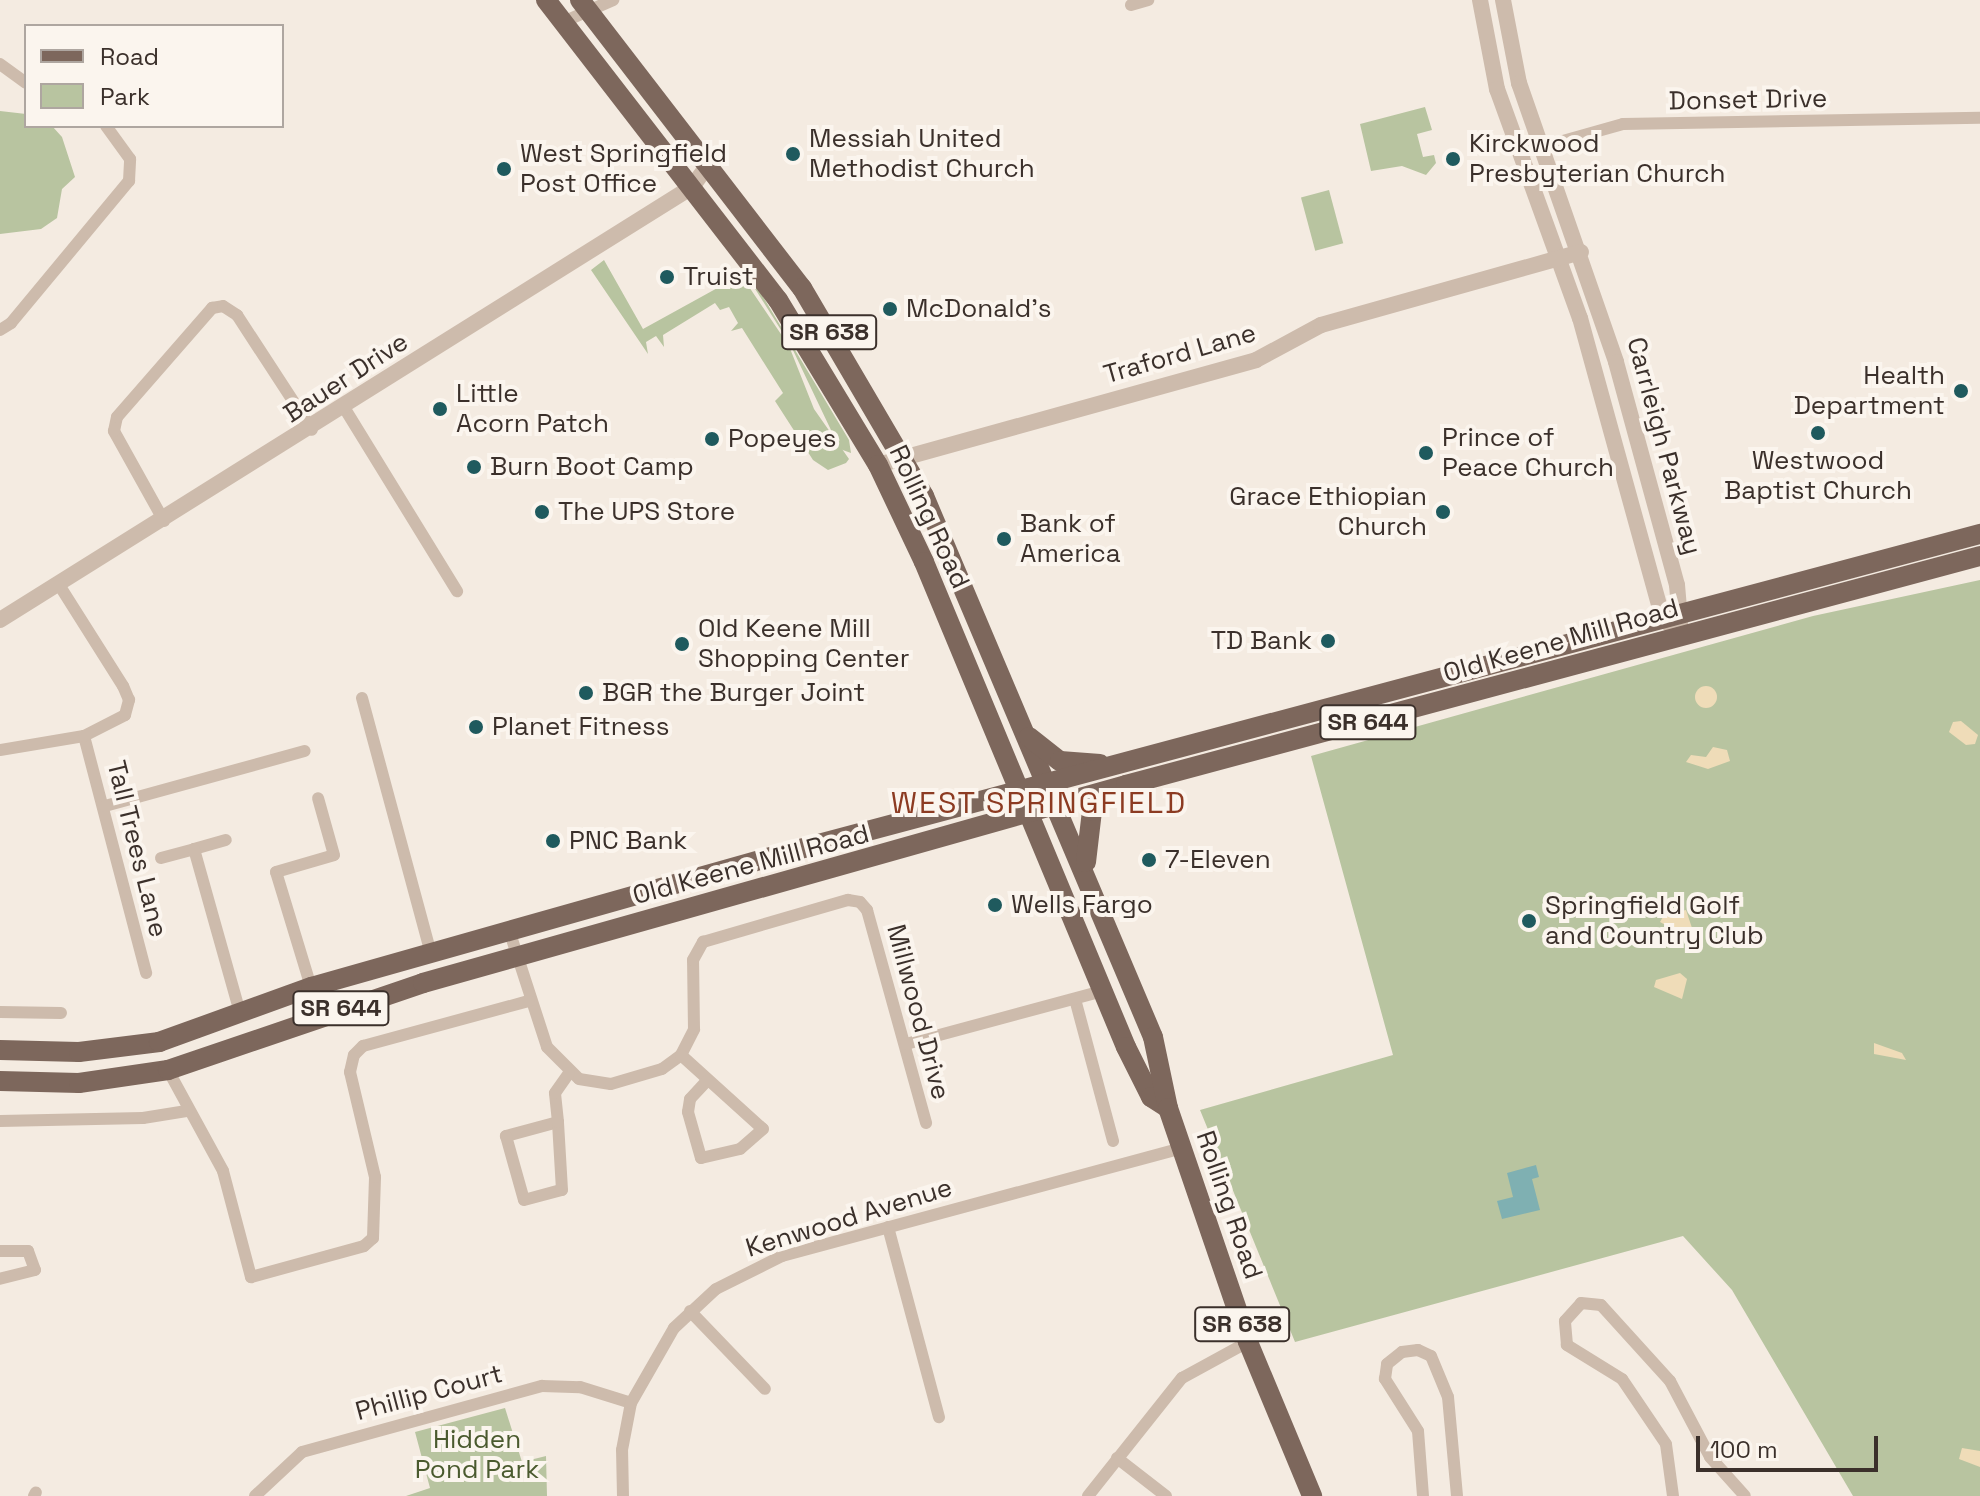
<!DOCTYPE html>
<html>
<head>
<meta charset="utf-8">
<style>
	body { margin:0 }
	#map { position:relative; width:1980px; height:1496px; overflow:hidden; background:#f4ebe1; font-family:"Space Grotesk",sans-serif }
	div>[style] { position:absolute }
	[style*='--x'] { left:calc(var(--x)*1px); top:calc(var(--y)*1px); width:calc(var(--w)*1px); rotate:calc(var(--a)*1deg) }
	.green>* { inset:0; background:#b8c4a0; transform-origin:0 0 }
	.sand>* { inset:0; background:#efdcb8 }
	.round { border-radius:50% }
	.water>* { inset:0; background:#7fb0b2 }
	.minor>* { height:12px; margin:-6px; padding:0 6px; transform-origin:6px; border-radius:6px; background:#cdbbac }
	.tertiary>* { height:16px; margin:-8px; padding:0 8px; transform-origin:8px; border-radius:8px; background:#cdbbac }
	.primary>* { height:20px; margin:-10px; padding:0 10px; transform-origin:10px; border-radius:10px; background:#7d675c }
	.dots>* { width:22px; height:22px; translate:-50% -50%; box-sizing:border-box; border:4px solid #fbf5ee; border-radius:50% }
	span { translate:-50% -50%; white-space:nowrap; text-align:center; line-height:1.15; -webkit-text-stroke:8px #fbf5ee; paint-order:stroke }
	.shield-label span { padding:2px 6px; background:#fbf5ee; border:2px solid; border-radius:6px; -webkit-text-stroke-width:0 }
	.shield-label { font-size:24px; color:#3b302b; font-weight:700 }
	.street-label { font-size:26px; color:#3b302b }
	.poi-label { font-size:26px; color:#3b302b }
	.left { translate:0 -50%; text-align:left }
	.right { translate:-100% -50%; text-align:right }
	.park-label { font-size:26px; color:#4a5a2e }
	.quarter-label { font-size:30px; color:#8c3b22; letter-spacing:2px }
	.legend { position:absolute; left:24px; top:24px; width:260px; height:104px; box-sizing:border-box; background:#fbf5ee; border:2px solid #aea6a0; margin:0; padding:10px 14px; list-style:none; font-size:24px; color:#3b302b }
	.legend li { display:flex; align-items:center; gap:16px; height:40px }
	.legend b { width:40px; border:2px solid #aea6a0 }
	.scale { position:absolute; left:1696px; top:1436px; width:182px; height:36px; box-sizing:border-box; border:4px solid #3b302b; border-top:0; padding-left:10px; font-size:24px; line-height:28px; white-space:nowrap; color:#3b302b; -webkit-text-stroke:6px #fbf5ee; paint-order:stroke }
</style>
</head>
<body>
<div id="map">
	<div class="green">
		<i style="clip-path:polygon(1425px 107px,1432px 130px,1417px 134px,1423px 157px,1434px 155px,1436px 163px,1426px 175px,1402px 166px,1371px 171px,1360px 124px)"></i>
		<i style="clip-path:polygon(0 111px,26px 114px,26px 126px,52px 126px,62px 137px,75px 177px,62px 189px,57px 218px,41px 229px,0 234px)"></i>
		<i style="left:1329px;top:190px;width:55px;height:29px;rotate:75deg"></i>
		<i style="clip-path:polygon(604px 260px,643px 329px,741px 275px,789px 346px,814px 409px,849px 459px,846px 463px,828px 470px,813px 460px,775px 401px,783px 393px,742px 328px,731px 331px,738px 323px,729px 307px,720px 310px,715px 303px,663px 335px,664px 347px,656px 336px,646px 342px,648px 354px,591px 270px)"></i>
		<i style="clip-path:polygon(747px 276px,759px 290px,849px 440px,851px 453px,840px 449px,791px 346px)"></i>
		<i style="clip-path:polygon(1980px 580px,1980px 1496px,1853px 1496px,1732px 1290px,1683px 1236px,1295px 1342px,1200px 1110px,1393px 1055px,1311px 756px,1813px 616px)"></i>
		<i style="clip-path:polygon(505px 1408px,522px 1462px,546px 1456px,547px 1496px,406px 1496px,430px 1488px,415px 1432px)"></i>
	</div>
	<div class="sand">
		<i class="round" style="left:1695px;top:686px;width:22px;height:22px"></i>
		<i style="clip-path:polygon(1961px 721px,1978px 735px,1975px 744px,1966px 745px,1949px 732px,1953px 722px)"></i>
		<i style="clip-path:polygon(1713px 747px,1727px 750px,1730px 761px,1708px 769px,1686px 762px,1691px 755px,1706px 757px)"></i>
		<i style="clip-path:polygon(1686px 910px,1693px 931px,1689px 938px,1660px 922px,1664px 915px)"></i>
		<i style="clip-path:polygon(1680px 973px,1687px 979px,1682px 999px,1654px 987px,1656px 980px)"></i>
		<i style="clip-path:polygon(1874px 1043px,1902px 1053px,1906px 1060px,1874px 1054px)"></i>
		<i style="clip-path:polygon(1962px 1448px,1980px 1451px,1980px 1467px,1959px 1459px)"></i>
	</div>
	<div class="water">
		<i style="clip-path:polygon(1536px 1165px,1539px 1177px,1532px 1179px,1540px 1210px,1502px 1219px,1497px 1201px,1513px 1197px,1507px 1173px)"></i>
	</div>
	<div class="minor">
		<i style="--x:1131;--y:5;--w:18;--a:-16"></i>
		<i style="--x:563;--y:22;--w:55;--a:-23.7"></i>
		<i style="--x:0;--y:64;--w:32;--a:36"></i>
		<i style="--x:1520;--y:153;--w:107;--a:-15.7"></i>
		<i style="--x:1623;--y:124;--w:357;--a:-1"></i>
		<i style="--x:0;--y:330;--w:13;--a:-32"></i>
		<i style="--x:11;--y:323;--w:185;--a:-50.3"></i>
		<i style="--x:129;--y:181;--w:22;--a:-87"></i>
		<i style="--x:130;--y:159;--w:41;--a:-126"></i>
		<i style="--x:345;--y:409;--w:214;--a:58.4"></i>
		<i style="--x:164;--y:521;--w:103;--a:-119.1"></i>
		<i style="--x:114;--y:431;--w:14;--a:-78"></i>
		<i style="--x:117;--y:417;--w:145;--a:-48.9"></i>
		<i style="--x:212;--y:308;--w:11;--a:-10"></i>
		<i style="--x:223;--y:306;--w:17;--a:33"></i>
		<i style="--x:237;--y:315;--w:137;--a:56.9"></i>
		<i style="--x:362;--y:698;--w:264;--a:74.9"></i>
		<i style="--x:84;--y:736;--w:245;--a:75.3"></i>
		<i style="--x:0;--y:750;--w:85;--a:-9.5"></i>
		<i style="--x:84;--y:736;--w:46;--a:-27.1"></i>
		<i style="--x:125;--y:715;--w:16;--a:-75"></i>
		<i style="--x:129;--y:700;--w:15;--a:-113"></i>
		<i style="--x:123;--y:686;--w:122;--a:-122.3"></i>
		<i style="--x:105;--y:806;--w:207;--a:-15.4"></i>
		<i style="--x:194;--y:849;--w:33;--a:-16"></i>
		<i style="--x:161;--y:858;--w:34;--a:-15"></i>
		<i style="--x:194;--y:849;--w:170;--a:74.3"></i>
		<i style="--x:509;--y:930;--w:123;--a:72"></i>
		<i style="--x:547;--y:1047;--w:45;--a:45"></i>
		<i style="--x:579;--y:1079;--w:32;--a:9"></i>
		<i style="--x:611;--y:1084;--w:53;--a:-16.4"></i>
		<i style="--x:662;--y:1069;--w:24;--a:-36"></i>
		<i style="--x:681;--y:1055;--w:29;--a:-63"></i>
		<i style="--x:694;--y:1029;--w:69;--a:-90.8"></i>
		<i style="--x:693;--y:960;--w:21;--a:-61"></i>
		<i style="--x:703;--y:942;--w:151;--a:-16.2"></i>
		<i style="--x:848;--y:900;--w:12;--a:9"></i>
		<i style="--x:860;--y:902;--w:11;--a:49"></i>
		<i style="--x:867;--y:910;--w:221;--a:74.5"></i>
		<i style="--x:311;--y:987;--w:120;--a:-106.9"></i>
		<i style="--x:276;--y:872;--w:60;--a:-16.3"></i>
		<i style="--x:334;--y:855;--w:59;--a:-105.7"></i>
		<i style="--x:1075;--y:999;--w:147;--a:75"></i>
		<i style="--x:0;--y:1012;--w:61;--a:0.9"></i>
		<i style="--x:906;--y:1044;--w:204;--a:-15.1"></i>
		<i style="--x:681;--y:1055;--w:110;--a:42.1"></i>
		<i style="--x:763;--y:1129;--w:30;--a:139"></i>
		<i style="--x:740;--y:1149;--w:40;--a:167"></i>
		<i style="--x:701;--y:1158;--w:48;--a:-105.8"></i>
		<i style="--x:688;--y:1112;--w:13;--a:-81"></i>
		<i style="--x:690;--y:1099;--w:25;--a:-47"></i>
		<i style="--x:168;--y:1070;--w:115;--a:61.4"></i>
		<i style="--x:223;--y:1171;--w:110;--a:75.2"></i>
		<i style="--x:251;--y:1277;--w:117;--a:-15.3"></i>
		<i style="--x:364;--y:1246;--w:12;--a:-42"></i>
		<i style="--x:373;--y:1238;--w:61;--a:-88.1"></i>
		<i style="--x:375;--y:1177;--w:108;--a:-103.4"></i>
		<i style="--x:350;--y:1072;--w:17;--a:-77"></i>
		<i style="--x:354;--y:1055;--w:13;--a:-45"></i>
		<i style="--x:363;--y:1046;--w:172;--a:-15.2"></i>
		<i style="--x:0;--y:1121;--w:143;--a:-1.2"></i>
		<i style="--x:143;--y:1118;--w:44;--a:-9.2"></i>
		<i style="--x:558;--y:1122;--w:54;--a:164.9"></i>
		<i style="--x:506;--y:1136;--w:66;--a:74.3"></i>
		<i style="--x:524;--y:1200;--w:39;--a:-15"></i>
		<i style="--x:562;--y:1190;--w:68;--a:-93.4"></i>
		<i style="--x:558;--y:1122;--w:29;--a:-96"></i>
		<i style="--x:555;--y:1093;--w:24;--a:-55"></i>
		<i style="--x:888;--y:1227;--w:197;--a:75"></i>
		<i style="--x:0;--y:1251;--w:28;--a:0"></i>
		<i style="--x:28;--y:1251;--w:20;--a:70"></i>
		<i style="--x:35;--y:1270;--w:36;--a:166"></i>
		<i style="--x:690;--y:1311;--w:108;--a:46.1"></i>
		<i style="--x:1117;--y:1458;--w:62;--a:37.8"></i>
		<i style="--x:34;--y:1496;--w:4;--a:-63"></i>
		<i style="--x:255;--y:1496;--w:64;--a:-43.1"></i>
		<i style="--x:302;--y:1452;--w:249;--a:-15.4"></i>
		<i style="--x:542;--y:1386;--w:38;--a:2"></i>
		<i style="--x:580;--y:1387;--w:53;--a:17.4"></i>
		<i style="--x:623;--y:1496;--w:46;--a:-91.2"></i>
		<i style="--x:622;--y:1450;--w:48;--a:-79.2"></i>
		<i style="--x:631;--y:1403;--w:86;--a:-60.2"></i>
		<i style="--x:674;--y:1328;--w:57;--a:-42.9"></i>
		<i style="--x:716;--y:1289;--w:74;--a:-26.6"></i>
		<i style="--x:782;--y:1256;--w:414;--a:-15.1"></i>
		<i style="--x:1088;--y:1496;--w:151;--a:-51.5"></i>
		<i style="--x:1182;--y:1378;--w:75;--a:-28.6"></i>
		<i style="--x:1423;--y:1496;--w:65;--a:-94.4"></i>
		<i style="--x:1418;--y:1431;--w:62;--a:-122.4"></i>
		<i style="--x:1385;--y:1379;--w:15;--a:-82"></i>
		<i style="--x:1387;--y:1364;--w:19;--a:-39"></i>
		<i style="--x:1402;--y:1352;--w:16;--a:-7"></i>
		<i style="--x:1418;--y:1350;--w:14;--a:25"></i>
		<i style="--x:1431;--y:1356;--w:44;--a:67.5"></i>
		<i style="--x:1448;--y:1397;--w:99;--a:84.8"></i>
		<i style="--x:1673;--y:1496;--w:52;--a:-97.7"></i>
		<i style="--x:1666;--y:1444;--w:78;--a:-124.1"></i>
		<i style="--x:1622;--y:1379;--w:65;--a:-148.3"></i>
		<i style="--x:1567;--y:1345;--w:24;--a:-95"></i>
		<i style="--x:1565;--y:1321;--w:24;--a:-48"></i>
		<i style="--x:1581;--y:1303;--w:20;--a:6"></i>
		<i style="--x:1601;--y:1305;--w:103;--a:47.8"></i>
		<i style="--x:1670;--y:1381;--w:86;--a:62.2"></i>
		<i style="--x:1710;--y:1457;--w:52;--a:48.1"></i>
	</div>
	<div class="tertiary">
		<i style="--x:1480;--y:0;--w:91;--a:79.2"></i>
		<i style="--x:1497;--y:89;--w:244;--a:70.1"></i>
		<i style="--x:1580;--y:318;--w:309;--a:74.6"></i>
		<i style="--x:1662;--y:616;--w:12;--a:48"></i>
		<i style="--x:1503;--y:0;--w:85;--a:79.1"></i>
		<i style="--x:1519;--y:83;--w:295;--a:70.8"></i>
		<i style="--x:1616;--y:362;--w:231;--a:74.7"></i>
		<i style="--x:1677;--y:585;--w:37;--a:85"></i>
		<i style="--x:878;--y:465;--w:392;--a:-15.5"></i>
		<i style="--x:1256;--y:360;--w:74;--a:-28.3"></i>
		<i style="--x:1321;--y:325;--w:270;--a:-15.7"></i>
		<i style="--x:0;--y:620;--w:816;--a:-32.04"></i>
		<i style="--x:692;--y:187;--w:29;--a:-54"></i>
	</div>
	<div class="primary">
		<i style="--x:546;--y:0;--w:379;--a:52.3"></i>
		<i style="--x:778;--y:300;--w:193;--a:58.8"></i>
		<i style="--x:878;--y:465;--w:107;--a:64.6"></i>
		<i style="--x:924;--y:562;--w:525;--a:67.39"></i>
		<i style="--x:1126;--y:1047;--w:56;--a:63.4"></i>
		<i style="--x:1151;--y:1097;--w:20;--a:33"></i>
		<i style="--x:580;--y:0;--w:364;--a:52.4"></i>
		<i style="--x:802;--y:288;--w:241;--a:59.6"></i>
		<i style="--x:924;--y:496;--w:587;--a:67.06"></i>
		<i style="--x:1153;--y:1037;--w:73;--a:78.1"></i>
		<i style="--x:1168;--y:1108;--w:247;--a:71.1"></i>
		<i style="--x:1248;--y:1342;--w:167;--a:67.4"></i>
		<i style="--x:1029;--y:737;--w:39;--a:38"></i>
		<i style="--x:1060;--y:761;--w:40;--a:4.3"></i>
		<i style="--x:1086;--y:862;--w:51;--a:-83.3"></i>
		<i style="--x:1092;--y:811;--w:27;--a:-45"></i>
		<i style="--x:0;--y:1050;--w:79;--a:1.5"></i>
		<i style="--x:79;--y:1052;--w:81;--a:-7.1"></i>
		<i style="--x:159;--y:1042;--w:162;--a:-19.9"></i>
		<i style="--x:311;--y:987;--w:493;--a:-15.8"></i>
		<i style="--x:785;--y:853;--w:1237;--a:-14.95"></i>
		<i style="--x:0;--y:1081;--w:79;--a:1.5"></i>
		<i style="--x:79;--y:1083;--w:90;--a:-8.3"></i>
		<i style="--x:168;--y:1070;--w:269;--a:-18.8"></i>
		<i style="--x:423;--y:983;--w:730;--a:-15.73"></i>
		<i style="--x:1126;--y:785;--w:884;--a:-15.01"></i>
	</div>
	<div class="dots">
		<i style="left:793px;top:154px;background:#1f5a5e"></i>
		<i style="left:1453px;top:159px;background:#1f5a5e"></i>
		<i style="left:504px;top:169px;background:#1f5a5e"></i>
		<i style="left:667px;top:277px;background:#1f5a5e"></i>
		<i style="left:890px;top:309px;background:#1f5a5e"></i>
		<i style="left:1961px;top:391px;background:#1f5a5e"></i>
		<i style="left:440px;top:409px;background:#1f5a5e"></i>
		<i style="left:1818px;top:433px;background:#1f5a5e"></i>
		<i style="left:712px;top:439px;background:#1f5a5e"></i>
		<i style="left:1426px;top:453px;background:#1f5a5e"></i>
		<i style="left:474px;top:467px;background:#1f5a5e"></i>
		<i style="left:542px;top:512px;background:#1f5a5e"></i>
		<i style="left:1443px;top:512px;background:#1f5a5e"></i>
		<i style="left:1004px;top:539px;background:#1f5a5e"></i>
		<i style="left:1328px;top:641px;background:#1f5a5e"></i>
		<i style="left:682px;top:644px;background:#1f5a5e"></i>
		<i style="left:586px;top:693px;background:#1f5a5e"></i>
		<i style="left:476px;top:727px;background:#1f5a5e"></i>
		<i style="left:553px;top:841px;background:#1f5a5e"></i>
		<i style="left:1149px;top:860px;background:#1f5a5e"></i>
		<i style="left:995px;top:905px;background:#1f5a5e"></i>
		<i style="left:1529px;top:921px;background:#1f5a5e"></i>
	</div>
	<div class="shield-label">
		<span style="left:829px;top:332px">SR 638</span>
		<span style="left:1368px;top:722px">SR 644</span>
		<span style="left:341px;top:1008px">SR 644</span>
		<span style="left:1242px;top:1324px">SR 638</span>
	</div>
	<div class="street-label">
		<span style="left:1748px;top:100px;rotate:-1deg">Donset Drive</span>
		<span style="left:1180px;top:354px;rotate:-16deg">Traford Lane</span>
		<span style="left:346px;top:378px;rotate:-33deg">Bauer Drive</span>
		<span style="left:1664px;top:446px;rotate:75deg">Carrleigh Parkway</span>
		<span style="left:929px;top:517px;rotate:65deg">Rolling Road</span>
		<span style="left:1561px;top:641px;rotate:-16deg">Old Keene Mill Road</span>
		<span style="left:137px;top:849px;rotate:76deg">Tall Trees Lane</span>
		<span style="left:751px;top:865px;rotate:-15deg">Old Keene Mill Road</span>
		<span style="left:918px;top:1012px;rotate:75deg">Millwood Drive</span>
		<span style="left:1229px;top:1205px;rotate:71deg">Rolling Road</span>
		<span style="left:849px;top:1218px;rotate:-17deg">Kenwood Avenue</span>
		<span style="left:429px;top:1393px;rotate:-15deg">Phillip Court</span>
	</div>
	<div class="poi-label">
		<span class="left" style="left:809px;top:154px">Messiah United<br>Methodist Church</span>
		<span class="left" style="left:1469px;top:159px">Kirckwood<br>Presbyterian Church</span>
		<span class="left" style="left:520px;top:169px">West Springfield<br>Post Office</span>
		<span class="left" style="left:683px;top:277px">Truist</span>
		<span class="left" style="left:906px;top:309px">McDonald's</span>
		<span class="right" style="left:1945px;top:391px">Health<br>Department</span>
		<span class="left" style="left:456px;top:409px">Little<br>Acorn Patch</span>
		<span class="left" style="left:1442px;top:453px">Prince of<br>Peace Church</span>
		<span class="left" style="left:728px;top:439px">Popeyes</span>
		<span style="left:1818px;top:476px">Westwood<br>Baptist Church</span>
		<span class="left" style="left:490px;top:467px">Burn Boot Camp</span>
		<span class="right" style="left:1427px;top:512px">Grace Ethiopian<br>Church</span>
		<span class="left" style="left:558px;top:512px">The UPS Store</span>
		<span class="left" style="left:1020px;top:539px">Bank of<br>America</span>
		<span class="left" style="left:698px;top:644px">Old Keene Mill<br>Shopping Center</span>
		<span class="right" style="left:1312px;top:641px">TD Bank</span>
		<span class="left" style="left:602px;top:693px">BGR the Burger Joint</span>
		<span class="left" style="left:492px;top:727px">Planet Fitness</span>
		<span class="left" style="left:569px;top:841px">PNC Bank</span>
		<span class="left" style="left:1165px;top:860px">7-Eleven</span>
		<span class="left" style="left:1011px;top:905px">Wells Fargo</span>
		<span class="left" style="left:1545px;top:921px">Springfield Golf<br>and Country Club</span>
	</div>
	<div class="park-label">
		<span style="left:477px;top:1455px">Hidden<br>Pond Park</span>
	</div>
	<div class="quarter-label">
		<span style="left:1039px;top:803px">WEST SPRINGFIELD</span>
	</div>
	<ul class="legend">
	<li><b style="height:10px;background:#7d675c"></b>Road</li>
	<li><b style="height:22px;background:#b8c4a0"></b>Park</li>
	</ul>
	<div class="scale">100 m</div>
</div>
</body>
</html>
